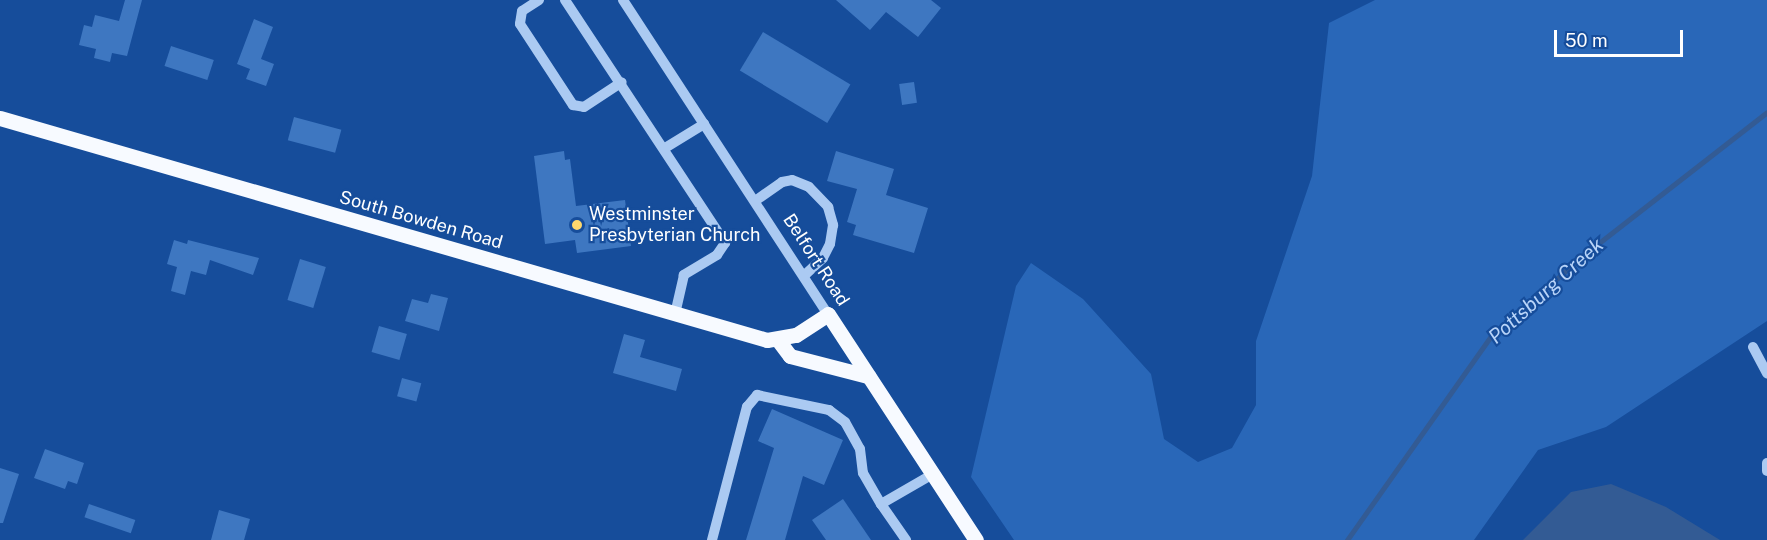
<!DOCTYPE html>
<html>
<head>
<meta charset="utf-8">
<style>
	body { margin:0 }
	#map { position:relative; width:1767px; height:540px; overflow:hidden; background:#164d9b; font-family:"Public Sans",sans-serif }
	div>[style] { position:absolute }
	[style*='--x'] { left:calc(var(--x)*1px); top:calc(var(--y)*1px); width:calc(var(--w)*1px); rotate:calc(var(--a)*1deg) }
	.green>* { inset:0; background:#2967b8 }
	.water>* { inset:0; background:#335b94 }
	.stream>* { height:5px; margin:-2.5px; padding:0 2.5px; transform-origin:2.5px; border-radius:2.5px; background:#335b94 }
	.building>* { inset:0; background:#3e77c1; transform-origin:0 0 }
	.minor>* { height:10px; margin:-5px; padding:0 5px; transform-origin:5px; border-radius:5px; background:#abcaf2 }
	.major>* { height:15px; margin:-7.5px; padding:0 7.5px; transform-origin:7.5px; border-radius:7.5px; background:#f7faff }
	.dots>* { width:16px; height:16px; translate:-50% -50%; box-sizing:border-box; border:3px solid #164d9b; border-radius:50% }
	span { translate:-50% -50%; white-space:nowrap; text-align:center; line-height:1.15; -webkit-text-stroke:4.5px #164d9b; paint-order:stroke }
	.poi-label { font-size:18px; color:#fff }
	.left { translate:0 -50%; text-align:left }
	.street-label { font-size:18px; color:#fff }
	.water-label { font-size:20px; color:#b8d4f9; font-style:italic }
	.scale { position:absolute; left:1554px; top:30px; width:129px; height:27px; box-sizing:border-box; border:3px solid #fff; border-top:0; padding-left:8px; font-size:18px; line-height:21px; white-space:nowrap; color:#fff; -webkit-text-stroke:4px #164d9b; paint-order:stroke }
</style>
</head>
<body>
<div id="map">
	<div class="green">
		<i style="clip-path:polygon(1375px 0,1767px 0,1767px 321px,1606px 427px,1538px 450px,1474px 540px,1014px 540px,971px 477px,1016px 286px,1031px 263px,1083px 299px,1151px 374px,1164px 439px,1198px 462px,1232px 448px,1256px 405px,1256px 341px,1312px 176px,1329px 23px)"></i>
	</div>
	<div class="water">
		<i style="clip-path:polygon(1611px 484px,1666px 507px,1720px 540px,1523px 540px,1571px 492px)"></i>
	</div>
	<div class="stream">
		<i style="--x:1347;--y:540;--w:250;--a:-54.8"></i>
		<i style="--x:1491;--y:336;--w:126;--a:-41.1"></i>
		<i style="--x:1586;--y:253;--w:229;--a:-37.9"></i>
	</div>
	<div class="building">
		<i style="clip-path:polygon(125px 0,142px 0,127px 56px,112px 53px,110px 62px,94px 58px,96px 49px,79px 45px,84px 25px,92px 27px,95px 15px,119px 21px)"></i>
		<i style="clip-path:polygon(836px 0,931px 0,941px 8px,918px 37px,886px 12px,870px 30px)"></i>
		<i style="clip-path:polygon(254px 19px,273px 27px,261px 59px,274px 64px,266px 86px,246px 79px,250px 69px,237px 64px)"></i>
		<i style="left:763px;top:32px;width:102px;height:45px;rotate:31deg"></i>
		<i style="left:171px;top:46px;width:45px;height:21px;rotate:18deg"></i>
		<i style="left:914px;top:82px;width:21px;height:15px;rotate:82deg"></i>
		<i style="left:294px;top:117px;width:49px;height:24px;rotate:15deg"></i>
		<i style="clip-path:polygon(564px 151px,565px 160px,570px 159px,576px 206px,625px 200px,631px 246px,577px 253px,575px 240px,545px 244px,534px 156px)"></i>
		<i style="clip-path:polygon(836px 151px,894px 169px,886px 195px,928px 208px,914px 253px,853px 235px,856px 225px,847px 222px,857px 189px,827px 181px)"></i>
		<i style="clip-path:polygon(174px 240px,187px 244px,188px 240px,259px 258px,253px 275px,210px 260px,206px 275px,191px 271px,185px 295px,171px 291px,177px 267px,167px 264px)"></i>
		<i style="left:300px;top:259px;width:27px;height:43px;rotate:17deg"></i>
		<i style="clip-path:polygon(431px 294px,448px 298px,439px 331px,405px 321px,412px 299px,428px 303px)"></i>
		<i style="left:379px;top:326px;width:29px;height:27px;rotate:16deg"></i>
		<i style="clip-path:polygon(624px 334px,645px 340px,640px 357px,682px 369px,676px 391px,613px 373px)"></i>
		<i style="left:402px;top:378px;width:20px;height:19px;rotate:15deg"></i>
		<i style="clip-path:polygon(772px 409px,843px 440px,824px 485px,803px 476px,785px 540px,746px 540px,774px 448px,758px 441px)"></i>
		<i style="clip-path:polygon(45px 449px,84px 463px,77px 484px,68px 481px,65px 489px,34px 478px)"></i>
		<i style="clip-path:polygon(0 468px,19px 474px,3px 523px,0 523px)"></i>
		<i style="clip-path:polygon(843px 499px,871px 540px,826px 540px,812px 520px)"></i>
		<i style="left:89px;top:504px;width:49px;height:14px;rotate:19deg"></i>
		<i style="clip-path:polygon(219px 510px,250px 519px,244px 540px,211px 540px)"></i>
	</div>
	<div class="minor">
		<i style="--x:539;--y:0;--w:20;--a:147"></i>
		<i style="--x:522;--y:11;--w:13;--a:99"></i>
		<i style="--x:520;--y:24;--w:97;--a:56.8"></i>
		<i style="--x:573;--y:105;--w:11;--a:10"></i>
		<i style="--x:584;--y:107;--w:45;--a:-33.3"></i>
		<i style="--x:565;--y:0;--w:291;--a:56.6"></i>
		<i style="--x:725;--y:243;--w:14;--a:124"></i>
		<i style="--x:717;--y:255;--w:39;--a:149"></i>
		<i style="--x:684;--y:275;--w:39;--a:103"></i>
		<i style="--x:623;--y:0;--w:375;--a:56.9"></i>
		<i style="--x:665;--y:148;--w:46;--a:-31.6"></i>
		<i style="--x:755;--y:201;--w:33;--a:-35"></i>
		<i style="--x:782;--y:182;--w:10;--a:-11"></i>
		<i style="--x:792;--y:180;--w:18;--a:22"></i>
		<i style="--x:809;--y:187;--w:28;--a:46"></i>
		<i style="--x:828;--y:207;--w:19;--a:74"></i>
		<i style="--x:833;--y:225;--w:19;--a:99"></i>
		<i style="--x:830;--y:244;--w:16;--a:117"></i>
		<i style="--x:823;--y:258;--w:26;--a:137"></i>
		<i style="--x:1753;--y:347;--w:30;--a:62"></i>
		<i style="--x:1767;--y:463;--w:8;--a:90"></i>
		<i style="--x:881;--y:504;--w:44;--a:55.2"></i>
		<i style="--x:712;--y:540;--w:138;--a:-75.3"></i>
		<i style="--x:747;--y:407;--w:16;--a:-50"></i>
		<i style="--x:757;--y:395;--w:74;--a:11.8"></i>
		<i style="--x:829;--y:410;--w:20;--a:37"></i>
		<i style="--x:845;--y:422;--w:31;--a:61"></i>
		<i style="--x:860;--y:449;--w:24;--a:83"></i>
		<i style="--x:863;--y:473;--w:36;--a:60"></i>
		<i style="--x:881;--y:504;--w:60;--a:-30"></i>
	</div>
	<div class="major">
		<i style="--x:0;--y:118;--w:798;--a:16.14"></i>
		<i style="--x:767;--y:340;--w:29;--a:-10"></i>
		<i style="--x:796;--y:335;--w:38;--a:-33"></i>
		<i style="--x:828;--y:314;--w:270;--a:56.8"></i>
		<i style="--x:778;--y:340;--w:20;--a:53"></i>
		<i style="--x:790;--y:356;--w:81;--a:14.4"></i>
	</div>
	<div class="dots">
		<i style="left:577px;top:225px;background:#ffd86d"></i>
	</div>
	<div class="poi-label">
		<span class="left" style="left:589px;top:225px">Westminster<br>Presbyterian Church</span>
	</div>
	<div class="street-label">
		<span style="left:421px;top:220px;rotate:16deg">South Bowden Road</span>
		<span style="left:816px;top:260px;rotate:57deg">Belfort Road</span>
	</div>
	<div class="water-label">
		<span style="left:1546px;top:291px;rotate:-42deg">Pottsburg Creek</span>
	</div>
	<div class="scale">50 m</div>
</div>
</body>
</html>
